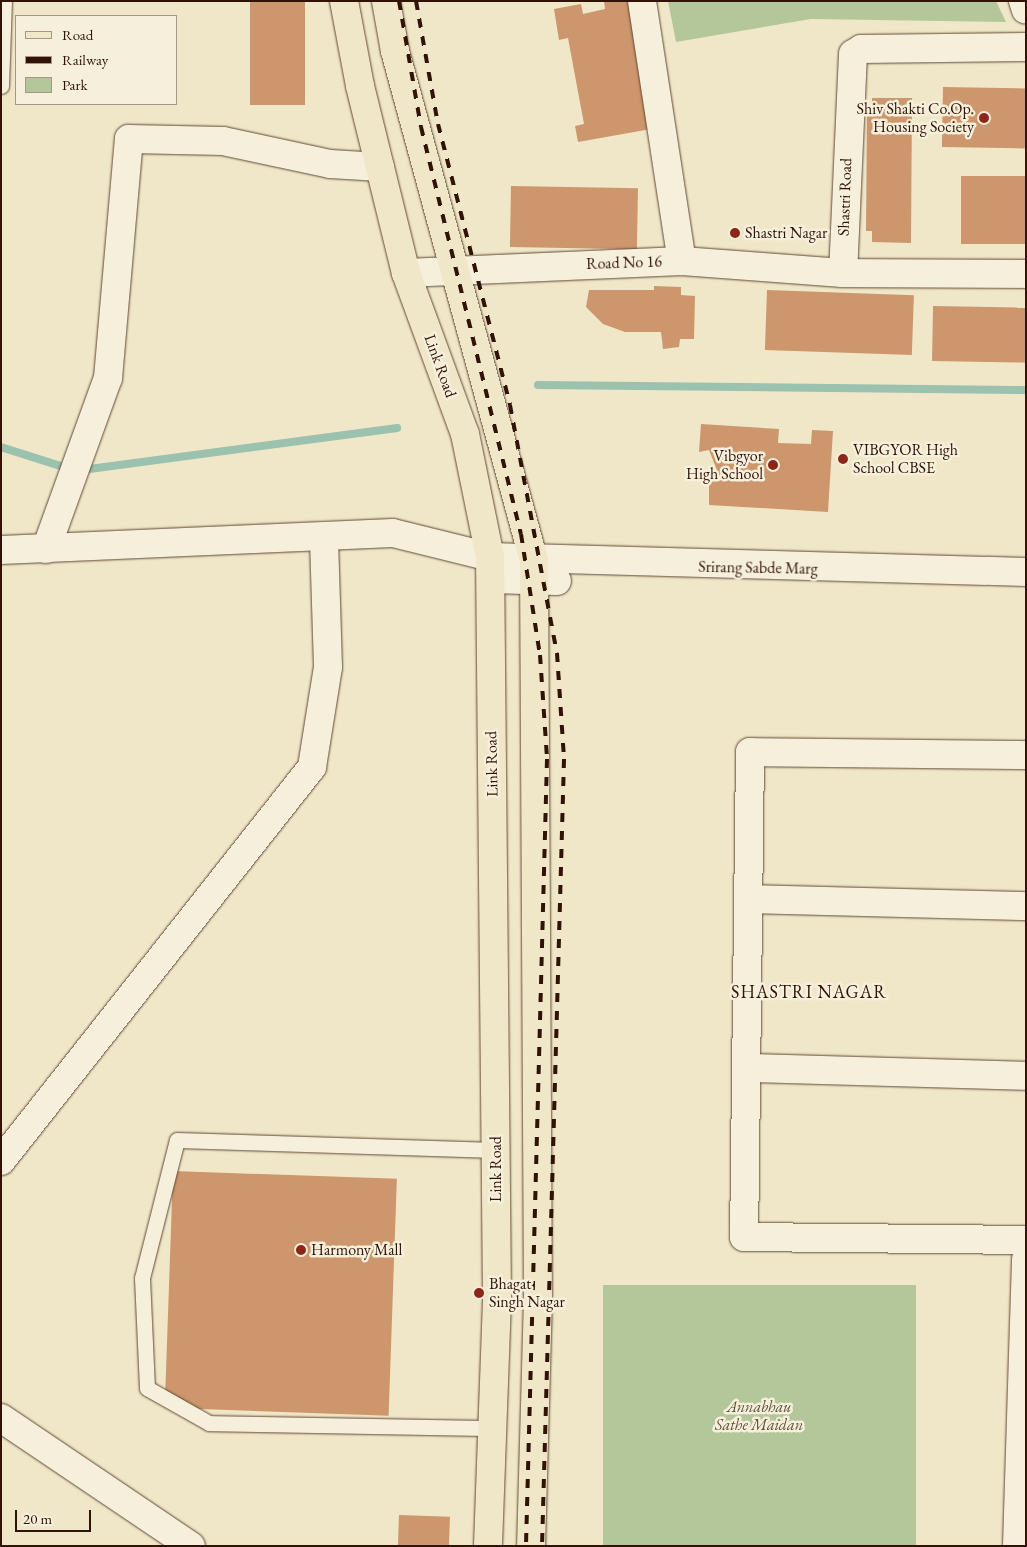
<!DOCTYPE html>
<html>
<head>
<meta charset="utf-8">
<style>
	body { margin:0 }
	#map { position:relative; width:1027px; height:1547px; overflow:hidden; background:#f0e7c8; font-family:"EB Garamond",serif }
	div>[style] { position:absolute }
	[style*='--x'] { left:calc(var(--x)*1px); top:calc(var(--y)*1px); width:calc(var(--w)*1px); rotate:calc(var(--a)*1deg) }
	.green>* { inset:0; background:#b3c79b; transform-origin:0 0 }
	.stream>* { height:8px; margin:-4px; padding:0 4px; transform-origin:4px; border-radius:4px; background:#9bc1af }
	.building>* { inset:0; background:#cd966c; transform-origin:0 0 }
	.roads { filter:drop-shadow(0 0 1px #604836) drop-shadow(0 0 1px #604836) }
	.service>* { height:15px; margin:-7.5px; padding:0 7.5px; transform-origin:7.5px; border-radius:7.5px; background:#f5efdb }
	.minor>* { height:28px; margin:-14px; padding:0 14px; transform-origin:14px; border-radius:14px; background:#f5efdb }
	.tertiary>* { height:28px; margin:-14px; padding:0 14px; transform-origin:14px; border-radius:14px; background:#f5efdb }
	.secondary>* { height:28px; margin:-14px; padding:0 14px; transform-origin:14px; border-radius:14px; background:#f5efdb }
	.primary>* { height:28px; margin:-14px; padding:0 14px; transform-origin:14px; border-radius:14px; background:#f0e7c8 }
	.rail>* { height:4px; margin-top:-2px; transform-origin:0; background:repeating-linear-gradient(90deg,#301305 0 9px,transparent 0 18px) }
	.dots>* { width:14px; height:14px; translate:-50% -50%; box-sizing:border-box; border:2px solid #f5efdb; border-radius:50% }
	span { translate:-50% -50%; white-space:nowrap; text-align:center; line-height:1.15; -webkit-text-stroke:5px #f5efdb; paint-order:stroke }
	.poi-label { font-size:16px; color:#301305 }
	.right { translate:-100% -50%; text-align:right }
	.left { translate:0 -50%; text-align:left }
	.street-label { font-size:16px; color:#301305 }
	.park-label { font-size:16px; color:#5e523a; font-style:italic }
	.neighbourhood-label { font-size:18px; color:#301305; letter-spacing:1px }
	.frame { position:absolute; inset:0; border:2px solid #301305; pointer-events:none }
	.legend { position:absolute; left:15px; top:15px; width:162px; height:90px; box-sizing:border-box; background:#f5efdb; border:1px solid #a69785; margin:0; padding:6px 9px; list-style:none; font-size:15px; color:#301305 }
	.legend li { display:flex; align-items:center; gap:10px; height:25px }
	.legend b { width:25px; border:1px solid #a69785 }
	.scale { position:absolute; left:15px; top:1510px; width:76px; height:22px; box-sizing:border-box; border:2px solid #301305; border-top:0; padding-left:6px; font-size:15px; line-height:18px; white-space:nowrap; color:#301305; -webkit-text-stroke:4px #f5efdb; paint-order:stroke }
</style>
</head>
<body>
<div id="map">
	<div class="green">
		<i style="clip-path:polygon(668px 1px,996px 1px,1006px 22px,811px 19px,676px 42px)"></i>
		<i style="left:603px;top:1285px;width:313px;height:261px"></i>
	</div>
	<div class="stream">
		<i style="--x:538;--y:385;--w:488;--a:0.6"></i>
		<i style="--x:1;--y:447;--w:72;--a:17.7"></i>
		<i style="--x:82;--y:470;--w:318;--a:-7.6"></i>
	</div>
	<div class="building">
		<i style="left:250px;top:1px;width:55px;height:104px"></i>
		<i style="clip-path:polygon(604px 1px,628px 1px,651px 129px,578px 142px,575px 126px,584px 124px,568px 38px,559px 40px,554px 9px,581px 4px,583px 14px,605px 9px)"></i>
		<i style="left:943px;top:87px;width:83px;height:60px;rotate:1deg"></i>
		<i style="clip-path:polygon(872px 98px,912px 98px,911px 243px,872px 242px,872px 231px,866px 231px,867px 107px,872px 107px)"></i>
		<i style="left:961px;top:176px;width:65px;height:68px"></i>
		<i style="left:511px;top:186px;width:127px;height:61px;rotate:1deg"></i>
		<i style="clip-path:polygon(654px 286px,681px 287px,681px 295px,695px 296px,694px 339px,680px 339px,679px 347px,663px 349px,661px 332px,625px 332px,603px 324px,586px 307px,589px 290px,654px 290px)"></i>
		<i style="left:767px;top:290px;width:147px;height:60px;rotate:2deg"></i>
		<i style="left:933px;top:306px;width:93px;height:55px;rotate:1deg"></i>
		<i style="clip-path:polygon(701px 424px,779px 429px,778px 443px,811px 444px,812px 430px,833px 431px,828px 512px,709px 505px,709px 479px,720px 478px,709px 450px,699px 452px)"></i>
		<i style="left:173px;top:1171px;width:224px;height:237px;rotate:2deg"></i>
		<i style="left:399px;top:1515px;width:51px;height:31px;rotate:2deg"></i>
	</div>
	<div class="roads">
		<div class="service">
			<i style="--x:1;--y:86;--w:85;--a:-88"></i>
			<i style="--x:492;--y:1428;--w:283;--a:-179"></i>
			<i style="--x:209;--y:1423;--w:71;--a:-150.6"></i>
			<i style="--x:147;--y:1388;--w:110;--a:-92.6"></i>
			<i style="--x:142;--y:1278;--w:142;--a:-75.8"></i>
			<i style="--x:177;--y:1140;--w:319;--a:1.8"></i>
		</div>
		<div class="minor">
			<i style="--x:642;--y:1;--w:263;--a:81.3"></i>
			<i style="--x:1023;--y:1;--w:9;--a:72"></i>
			<i style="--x:406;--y:273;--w:276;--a:-2.5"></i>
			<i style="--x:682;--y:261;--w:161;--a:4.3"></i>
			<i style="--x:46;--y:549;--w:182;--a:-70.1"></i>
			<i style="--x:108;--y:378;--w:240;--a:-85"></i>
			<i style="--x:129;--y:139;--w:94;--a:1.2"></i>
			<i style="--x:223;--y:141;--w:109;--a:12.1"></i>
			<i style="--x:330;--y:164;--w:50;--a:3.4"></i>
			<i style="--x:1;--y:550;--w:392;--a:-2.5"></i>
			<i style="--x:393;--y:533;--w:100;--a:13.9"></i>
			<i style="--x:1026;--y:755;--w:276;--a:-179.4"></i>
			<i style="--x:750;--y:752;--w:485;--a:90.7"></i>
			<i style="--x:744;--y:1237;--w:282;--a:0.6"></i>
			<i style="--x:751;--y:899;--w:275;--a:1.5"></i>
			<i style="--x:748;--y:1068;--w:278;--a:1.6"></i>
			<i style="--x:1;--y:1161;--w:502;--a:-51.71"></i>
			<i style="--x:312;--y:767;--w:101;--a:-80.9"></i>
			<i style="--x:328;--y:667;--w:128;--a:-91.8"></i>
			<i style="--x:1;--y:1418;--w:229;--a:34"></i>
			<i style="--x:1017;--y:1546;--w:287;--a:-88.2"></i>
		</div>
		<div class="tertiary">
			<i style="--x:490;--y:557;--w:536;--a:1.6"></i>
			<i style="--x:491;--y:579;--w:66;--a:1.7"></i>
		</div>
		<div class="secondary">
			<i style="--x:1026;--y:47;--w:165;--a:179.3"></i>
			<i style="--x:861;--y:49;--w:9;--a:148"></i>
			<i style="--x:853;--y:54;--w:219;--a:92.6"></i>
			<i style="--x:843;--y:273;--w:183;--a:0.3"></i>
		</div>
		<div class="primary">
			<i style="--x:344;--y:1;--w:86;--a:79.3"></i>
			<i style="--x:360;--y:86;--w:193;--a:76.2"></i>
			<i style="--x:406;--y:273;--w:171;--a:69.9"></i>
			<i style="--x:465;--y:434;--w:126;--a:78.5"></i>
			<i style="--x:490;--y:557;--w:743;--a:89.46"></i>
			<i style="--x:497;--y:1300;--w:246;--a:92.1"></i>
			<i style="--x:386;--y:1;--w:51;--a:79.8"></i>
			<i style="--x:395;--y:51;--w:529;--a:74.75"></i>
			<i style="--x:534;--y:561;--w:737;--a:89.69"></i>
			<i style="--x:538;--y:1298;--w:248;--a:91.6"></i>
		</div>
	</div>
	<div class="rail">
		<i style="--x:399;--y:1;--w:128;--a:80.1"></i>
		<i style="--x:421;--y:127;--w:419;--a:76.2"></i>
		<i style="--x:521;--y:534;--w:122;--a:81.1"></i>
		<i style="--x:540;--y:655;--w:104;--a:86.1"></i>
		<i style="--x:547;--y:759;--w:787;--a:91.53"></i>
		<i style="--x:416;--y:1;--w:125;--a:79.9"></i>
		<i style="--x:438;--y:124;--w:290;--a:75.6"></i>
		<i style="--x:510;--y:405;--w:252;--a:79.3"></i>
		<i style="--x:557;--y:653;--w:106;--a:86.2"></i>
		<i style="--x:564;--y:759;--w:787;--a:91.6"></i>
	</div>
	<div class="dots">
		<i style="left:984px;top:118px;background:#8f2418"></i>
		<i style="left:735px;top:233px;background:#8f2418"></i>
		<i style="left:843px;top:459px;background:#8f2418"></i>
		<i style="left:773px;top:465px;background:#8f2418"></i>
		<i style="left:301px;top:1250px;background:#8f2418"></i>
		<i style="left:479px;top:1293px;background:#8f2418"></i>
	</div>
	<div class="poi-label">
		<span class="right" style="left:974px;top:118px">Shiv Shakti Co.Op.<br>Housing Society</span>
		<span class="left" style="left:745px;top:233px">Shastri Nagar</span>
		<span class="left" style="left:853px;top:459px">VIBGYOR High<br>School CBSE</span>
		<span class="right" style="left:763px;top:465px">Vibgyor<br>High School</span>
		<span class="left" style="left:311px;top:1250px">Harmony Mall</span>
		<span class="left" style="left:489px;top:1293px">Bhagat<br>Singh Nagar</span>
	</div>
	<div class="street-label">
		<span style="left:845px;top:197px;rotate:-88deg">Shastri Road</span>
		<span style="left:624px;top:263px;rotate:-2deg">Road No 16</span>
		<span style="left:440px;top:366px;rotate:70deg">Link Road</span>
		<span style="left:758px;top:568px;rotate:1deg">Srirang Sabde Marg</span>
		<span style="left:492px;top:764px;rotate:-91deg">Link Road</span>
		<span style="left:496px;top:1169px;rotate:-90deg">Link Road</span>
	</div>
	<div class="park-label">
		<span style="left:759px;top:1416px">Annabhau<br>Sathe Maidan</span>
	</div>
	<div class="neighbourhood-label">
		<span style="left:809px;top:992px">SHASTRI NAGAR</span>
	</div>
	<div class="frame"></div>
	<ul class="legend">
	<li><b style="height:6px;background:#f0e7c8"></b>Road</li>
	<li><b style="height:6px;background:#301305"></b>Railway</li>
	<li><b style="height:14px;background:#b3c79b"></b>Park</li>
	</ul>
	<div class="scale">20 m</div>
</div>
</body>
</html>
